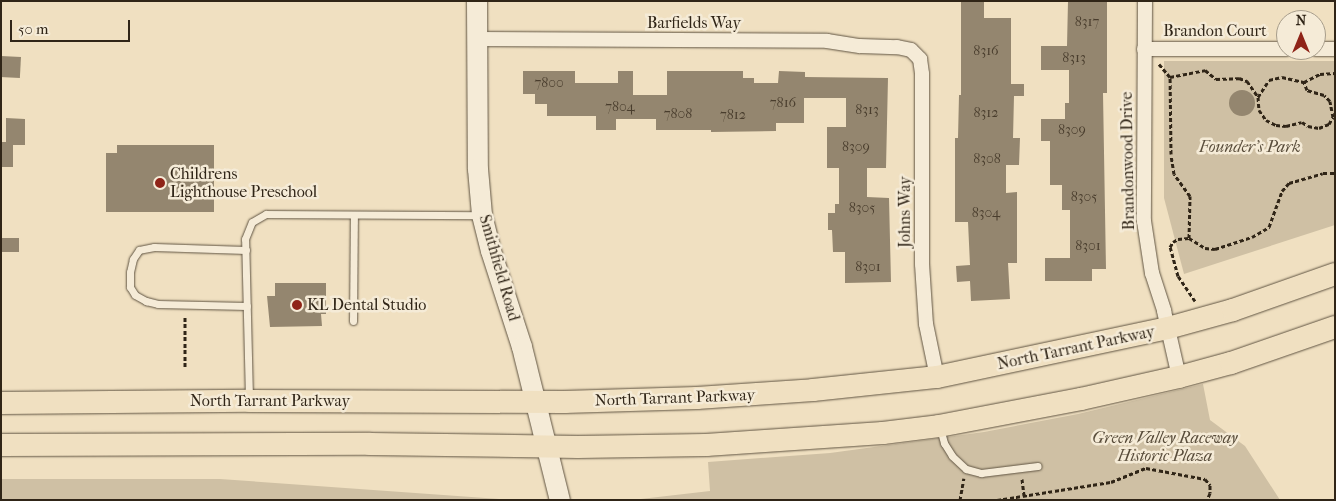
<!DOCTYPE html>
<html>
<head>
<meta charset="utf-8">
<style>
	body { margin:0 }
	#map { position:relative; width:1336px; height:501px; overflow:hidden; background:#f0e0c1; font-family:"IM FELL French Canon",serif }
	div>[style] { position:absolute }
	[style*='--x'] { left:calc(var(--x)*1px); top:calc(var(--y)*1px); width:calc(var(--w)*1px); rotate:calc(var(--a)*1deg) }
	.green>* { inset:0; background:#cfc0a4 }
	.building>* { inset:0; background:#94866f; transform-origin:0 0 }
	.round { border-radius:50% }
	.path>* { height:3px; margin-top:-1.5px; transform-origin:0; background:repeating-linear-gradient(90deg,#302517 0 4px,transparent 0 6.5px) }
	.roads { filter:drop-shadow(0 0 1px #605442) drop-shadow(0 0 1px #605442) }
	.service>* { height:7px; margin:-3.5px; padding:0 3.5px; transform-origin:3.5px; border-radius:3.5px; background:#f5ebd7 }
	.minor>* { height:14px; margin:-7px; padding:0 7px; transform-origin:7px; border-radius:7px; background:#f5ebd7 }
	.secondary>* { height:20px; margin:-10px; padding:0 10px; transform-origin:10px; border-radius:10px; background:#f5ebd7 }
	.primary>* { height:22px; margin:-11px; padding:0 11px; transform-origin:11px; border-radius:11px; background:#f0e0c1 }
	.dots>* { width:14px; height:14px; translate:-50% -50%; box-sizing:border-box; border:2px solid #f5ebd7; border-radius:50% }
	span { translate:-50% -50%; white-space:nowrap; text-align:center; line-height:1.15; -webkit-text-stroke:5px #f5ebd7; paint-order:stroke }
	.number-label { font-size:14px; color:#493d2d }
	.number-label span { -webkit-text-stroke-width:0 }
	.street-label { font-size:16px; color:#302517 }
	.park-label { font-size:16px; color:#584c3a; font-style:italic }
	.poi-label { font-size:16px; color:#302517 }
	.left { translate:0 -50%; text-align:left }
	.frame { position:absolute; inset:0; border:2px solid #302517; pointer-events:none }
	.north { position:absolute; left:1276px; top:10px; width:50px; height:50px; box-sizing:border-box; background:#f5ebd7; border:1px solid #a69c8a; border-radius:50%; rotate:0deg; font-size:14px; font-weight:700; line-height:20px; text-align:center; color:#302517 }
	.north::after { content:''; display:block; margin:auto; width:18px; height:22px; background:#8f2418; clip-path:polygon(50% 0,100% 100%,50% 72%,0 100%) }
	.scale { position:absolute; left:10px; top:20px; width:120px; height:22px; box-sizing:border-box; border:2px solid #302517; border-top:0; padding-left:6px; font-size:15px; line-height:18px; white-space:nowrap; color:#302517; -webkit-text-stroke:4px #f5ebd7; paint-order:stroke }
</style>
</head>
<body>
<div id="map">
	<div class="green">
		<i style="clip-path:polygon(1164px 61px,1335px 61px,1335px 225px,1184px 274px,1164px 198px)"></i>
		<i style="clip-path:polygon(1203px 384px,1210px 420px,1245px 446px,1280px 500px,632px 500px,710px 491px,708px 462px,830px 453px,984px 432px,1078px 414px)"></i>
		<i style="clip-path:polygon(1px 479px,220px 479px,514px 500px,1px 500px)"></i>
	</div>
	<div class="building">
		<i style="clip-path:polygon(961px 1px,984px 1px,984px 18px,1011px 18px,1011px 84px,1024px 84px,1024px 96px,1014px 96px,1013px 138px,1020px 138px,1019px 165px,1006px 165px,1006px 193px,1017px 192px,1017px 263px,1008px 263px,1010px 299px,971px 301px,970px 281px,957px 282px,956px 266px,970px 265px,968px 222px,955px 222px,955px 138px,958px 138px,959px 95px,961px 95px)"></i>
		<i style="clip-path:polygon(1068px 1px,1107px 1px,1107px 93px,1103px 93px,1106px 269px,1092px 269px,1092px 281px,1045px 281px,1045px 258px,1070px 258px,1070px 210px,1062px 210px,1062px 185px,1050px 185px,1050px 141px,1041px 141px,1041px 119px,1065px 119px,1065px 103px,1069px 103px,1069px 70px,1041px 70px,1041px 46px,1067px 46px)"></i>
		<i style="left:1px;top:56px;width:20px;height:21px;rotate:3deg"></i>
		<i style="clip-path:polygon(523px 71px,575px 71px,575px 83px,618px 83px,618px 71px,633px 71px,633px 95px,667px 95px,667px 71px,743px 71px,743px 78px,754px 78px,754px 83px,778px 83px,779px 71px,805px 72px,805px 77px,888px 78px,886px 168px,867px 168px,867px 197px,889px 198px,891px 282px,845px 283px,845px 252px,833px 252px,832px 230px,828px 230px,828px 213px,835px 213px,835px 204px,839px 204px,839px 168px,827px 168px,827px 127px,846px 127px,846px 98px,804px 98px,804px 123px,776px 123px,776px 131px,711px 132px,711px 130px,656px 130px,656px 119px,616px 119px,616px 130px,596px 130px,596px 116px,547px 116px,547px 104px,535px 104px,535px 94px,523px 94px)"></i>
		<i class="round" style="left:1229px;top:90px;width:26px;height:26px"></i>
		<i style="clip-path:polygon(6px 118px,25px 119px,25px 145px,13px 145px,13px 167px,1px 167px,1px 142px,6px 142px)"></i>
		<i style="clip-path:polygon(117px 145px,214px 145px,214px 212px,106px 212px,106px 153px,117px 153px)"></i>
		<i style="left:1px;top:238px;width:18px;height:14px"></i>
		<i style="clip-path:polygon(275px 283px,326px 283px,326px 314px,321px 314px,322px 326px,270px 327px,267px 296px,275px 296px)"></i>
	</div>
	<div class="path">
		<i style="--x:1159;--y:64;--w:17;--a:50"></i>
		<i style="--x:1258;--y:97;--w:13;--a:86"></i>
		<i style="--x:1259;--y:110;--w:12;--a:55"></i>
		<i style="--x:1266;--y:120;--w:11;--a:27"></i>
		<i style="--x:1276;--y:125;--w:10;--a:6"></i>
		<i style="--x:1286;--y:126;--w:16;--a:-14"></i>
		<i style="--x:1302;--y:122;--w:7;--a:34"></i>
		<i style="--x:1308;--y:126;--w:11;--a:10"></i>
		<i style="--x:1319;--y:128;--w:11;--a:-22"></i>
		<i style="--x:1329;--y:124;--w:8;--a:-60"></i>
		<i style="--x:1333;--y:117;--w:16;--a:-101"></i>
		<i style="--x:1330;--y:101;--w:8;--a:-135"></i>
		<i style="--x:1324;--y:95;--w:18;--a:-164"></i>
		<i style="--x:1307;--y:90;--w:9;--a:-111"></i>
		<i style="--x:1189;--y:238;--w:42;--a:-88.6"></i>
		<i style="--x:1190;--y:196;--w:27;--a:-126"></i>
		<i style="--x:1174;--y:174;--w:20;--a:-99"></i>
		<i style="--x:1171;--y:154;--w:77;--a:-90.7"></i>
		<i style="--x:1170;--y:77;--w:36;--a:-11"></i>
		<i style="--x:1205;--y:70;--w:14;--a:39"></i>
		<i style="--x:1216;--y:79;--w:23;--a:-2"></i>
		<i style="--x:1239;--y:78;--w:9;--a:21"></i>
		<i style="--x:1247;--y:81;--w:19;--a:55"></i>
		<i style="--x:1258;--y:97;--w:20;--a:-57"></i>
		<i style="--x:1269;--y:80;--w:13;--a:-13"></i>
		<i style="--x:1282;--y:77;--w:23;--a:13"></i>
		<i style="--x:1304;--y:82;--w:18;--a:-27"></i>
		<i style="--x:1320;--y:74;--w:15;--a:-4"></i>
		<i style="--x:1195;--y:301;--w:30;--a:-124"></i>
		<i style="--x:1178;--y:276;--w:30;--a:-105"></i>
		<i style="--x:1170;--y:247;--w:6;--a:-59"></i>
		<i style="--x:1173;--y:242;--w:6;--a:-31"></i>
		<i style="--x:1178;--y:239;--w:11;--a:-5"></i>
		<i style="--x:1189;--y:238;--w:19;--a:32"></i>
		<i style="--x:1205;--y:248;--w:10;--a:6"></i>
		<i style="--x:1215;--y:249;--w:39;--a:-18"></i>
		<i style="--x:1252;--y:237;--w:20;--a:-30"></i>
		<i style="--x:1269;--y:227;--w:38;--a:-70"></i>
		<i style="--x:1282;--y:191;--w:11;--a:-49"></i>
		<i style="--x:1289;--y:183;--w:35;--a:-16"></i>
		<i style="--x:1323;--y:173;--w:12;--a:0"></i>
		<i style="--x:185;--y:367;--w:52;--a:-90"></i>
		<i style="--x:1022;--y:479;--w:17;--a:83"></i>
		<i style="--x:960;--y:500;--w:22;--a:-80"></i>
		<i style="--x:997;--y:500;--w:115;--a:-9"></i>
		<i style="--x:1111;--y:482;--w:38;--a:-22"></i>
		<i style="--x:1146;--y:468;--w:60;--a:10.6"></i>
		<i style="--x:1205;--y:479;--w:8;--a:50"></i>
		<i style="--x:1210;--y:485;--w:8;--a:90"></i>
		<i style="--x:1210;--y:493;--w:8;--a:113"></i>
	</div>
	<div class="roads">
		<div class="service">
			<i style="--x:246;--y:250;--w:92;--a:-178.1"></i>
			<i style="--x:154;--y:247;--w:15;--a:169"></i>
			<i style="--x:139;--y:250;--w:11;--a:124"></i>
			<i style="--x:133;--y:259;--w:13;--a:103"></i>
			<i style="--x:130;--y:272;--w:15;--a:90"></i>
			<i style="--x:130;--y:287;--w:9;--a:58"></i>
			<i style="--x:135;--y:295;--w:13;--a:29"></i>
			<i style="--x:146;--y:301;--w:12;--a:14"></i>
			<i style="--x:158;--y:304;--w:89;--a:1.3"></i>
			<i style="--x:353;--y:321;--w:106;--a:-89.5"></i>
			<i style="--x:249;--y:398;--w:159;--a:-91.4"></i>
			<i style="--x:245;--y:239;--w:18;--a:-68"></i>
			<i style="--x:252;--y:222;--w:16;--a:-30"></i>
			<i style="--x:266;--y:214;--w:214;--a:0.3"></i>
			<i style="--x:940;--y:428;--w:16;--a:75"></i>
			<i style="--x:944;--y:443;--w:15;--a:58"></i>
			<i style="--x:952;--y:456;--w:19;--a:43"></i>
			<i style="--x:966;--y:469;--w:16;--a:15"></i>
			<i style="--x:981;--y:473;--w:57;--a:-7"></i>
		</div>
		<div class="minor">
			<i style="--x:1145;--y:1;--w:220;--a:90.3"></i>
			<i style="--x:1144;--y:221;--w:53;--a:81.3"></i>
			<i style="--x:1152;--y:273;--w:40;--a:72"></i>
			<i style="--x:1164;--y:311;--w:68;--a:77.2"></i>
			<i style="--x:477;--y:39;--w:350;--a:0.3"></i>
			<i style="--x:827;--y:41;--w:33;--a:9"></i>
			<i style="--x:860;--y:46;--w:37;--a:2"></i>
			<i style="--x:897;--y:47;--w:14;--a:12"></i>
			<i style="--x:911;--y:50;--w:13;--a:45"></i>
			<i style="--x:920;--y:59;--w:15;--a:82"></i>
			<i style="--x:922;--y:74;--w:190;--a:90"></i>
			<i style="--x:922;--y:264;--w:60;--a:86.2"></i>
			<i style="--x:926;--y:324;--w:54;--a:78.3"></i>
			<i style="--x:1144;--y:49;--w:142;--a:0"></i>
			<i style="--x:1316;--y:49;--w:19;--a:0"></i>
		</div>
		<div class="secondary">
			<i style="--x:477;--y:1;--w:168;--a:89.7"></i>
			<i style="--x:478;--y:169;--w:46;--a:85"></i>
			<i style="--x:482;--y:215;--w:37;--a:76"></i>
			<i style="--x:491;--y:251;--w:101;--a:72.1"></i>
			<i style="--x:522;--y:347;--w:158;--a:76.1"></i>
		</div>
		<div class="primary">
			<i style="--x:1;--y:403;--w:249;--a:-0.5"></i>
			<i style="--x:250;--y:401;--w:314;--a:0.2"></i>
			<i style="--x:564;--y:402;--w:133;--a:-1.7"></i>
			<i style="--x:697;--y:398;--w:116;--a:-3.9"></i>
			<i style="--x:813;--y:390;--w:125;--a:-6"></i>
			<i style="--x:937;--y:377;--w:236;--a:-12"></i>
			<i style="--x:1168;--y:328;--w:67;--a:-15.5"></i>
			<i style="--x:1233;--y:310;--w:108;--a:-19.4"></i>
			<i style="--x:1;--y:445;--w:369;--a:-0.2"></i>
			<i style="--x:370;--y:444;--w:208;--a:0.8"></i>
			<i style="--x:578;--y:447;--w:128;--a:-0.9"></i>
			<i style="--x:706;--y:445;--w:177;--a:-3.9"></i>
			<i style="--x:883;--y:433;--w:56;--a:-7.1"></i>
			<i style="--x:939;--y:426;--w:145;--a:-10.8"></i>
			<i style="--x:1081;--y:399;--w:100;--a:-12.7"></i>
			<i style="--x:1179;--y:377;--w:54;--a:-15.1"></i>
			<i style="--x:1231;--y:363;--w:110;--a:-19.1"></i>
		</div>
	</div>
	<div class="dots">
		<i style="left:160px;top:183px;background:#8f2418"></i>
		<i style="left:297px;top:305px;background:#8f2418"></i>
	</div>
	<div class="number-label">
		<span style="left:1087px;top:22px">8317</span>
		<span style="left:986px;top:51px">8316</span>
		<span style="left:1074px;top:58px">8313</span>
		<span style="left:549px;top:83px">7800</span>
		<span style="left:783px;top:103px">7816</span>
		<span style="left:620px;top:107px">7804</span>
		<span style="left:867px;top:110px">8313</span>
		<span style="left:986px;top:113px">8312</span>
		<span style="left:678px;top:114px">7808</span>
		<span style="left:733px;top:115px">7812</span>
		<span style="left:1072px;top:130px">8309</span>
		<span style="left:856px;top:147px">8309</span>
		<span style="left:987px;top:159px">8308</span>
		<span style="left:1084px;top:197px">8305</span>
		<span style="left:862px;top:208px">8305</span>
		<span style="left:986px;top:213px">8304</span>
		<span style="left:1088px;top:246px">8301</span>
		<span style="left:868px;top:267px">8301</span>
	</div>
	<div class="street-label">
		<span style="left:694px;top:23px">Barfields Way</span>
		<span style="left:1215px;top:31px">Brandon Court</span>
		<span style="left:1128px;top:161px;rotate:-91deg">Brandonwood Drive</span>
		<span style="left:905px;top:212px;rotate:-90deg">Johns Way</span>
		<span style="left:499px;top:268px;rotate:74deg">Smithfield Road</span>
		<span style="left:1076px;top:348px;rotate:-12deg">North Tarrant Parkway</span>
		<span style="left:675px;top:398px;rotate:-2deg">North Tarrant Parkway</span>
		<span style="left:270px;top:401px">North Tarrant Parkway</span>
	</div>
	<div class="park-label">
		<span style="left:1250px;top:147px">Founder's Park</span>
		<span style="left:1165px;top:447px">Green Valley Raceway<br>Historic Plaza</span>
	</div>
	<div class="poi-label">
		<span class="left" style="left:170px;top:183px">Childrens<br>Lighthouse Preschool</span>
		<span class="left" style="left:307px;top:305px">KL Dental Studio</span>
	</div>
	<div class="frame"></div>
	<div class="north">N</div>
	<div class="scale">50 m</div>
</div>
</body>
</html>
